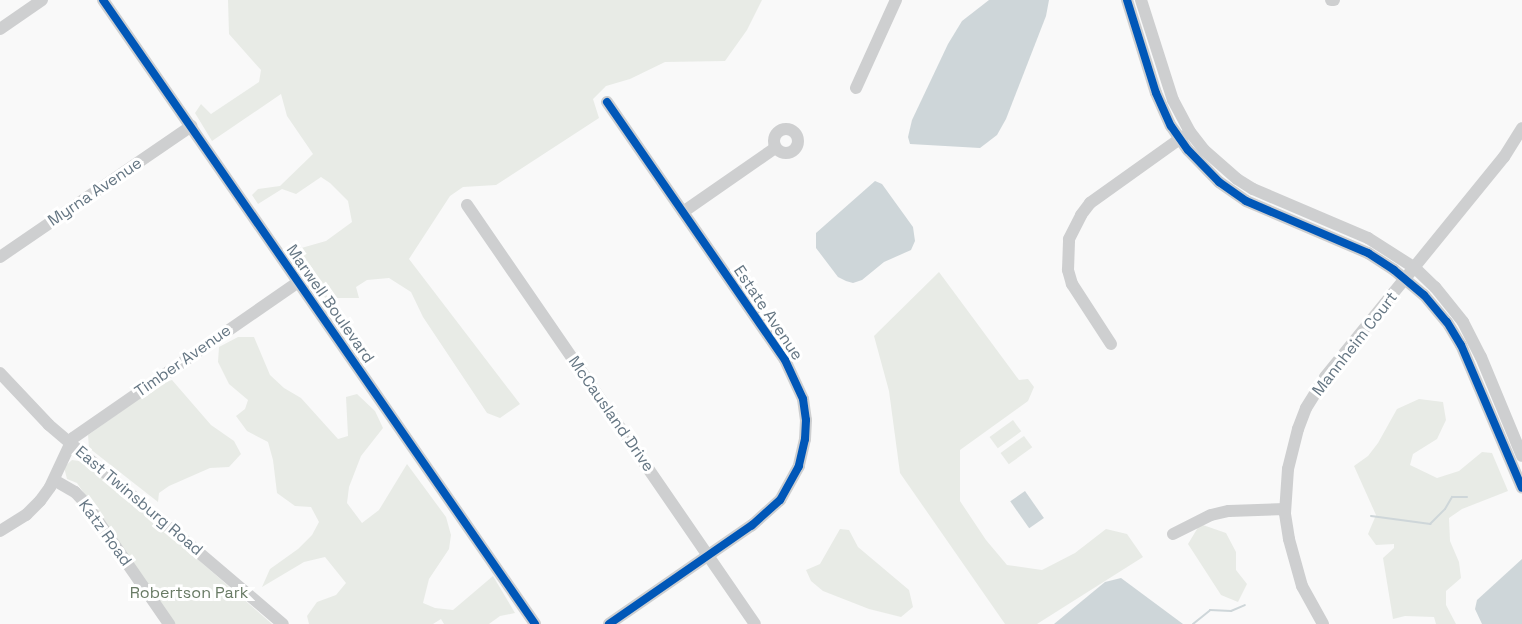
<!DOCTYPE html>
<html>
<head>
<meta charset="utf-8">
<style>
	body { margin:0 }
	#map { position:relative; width:1522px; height:624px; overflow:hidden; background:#f9f9f9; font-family:"Space Grotesk",sans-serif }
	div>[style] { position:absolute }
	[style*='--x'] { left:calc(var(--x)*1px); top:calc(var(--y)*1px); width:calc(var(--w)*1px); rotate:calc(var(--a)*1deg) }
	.green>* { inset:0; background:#e8ebe6; transform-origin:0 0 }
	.water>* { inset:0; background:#ced6d9; transform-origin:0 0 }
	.stream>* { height:2px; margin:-1px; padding:0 1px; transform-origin:1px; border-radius:1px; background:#ced6d9 }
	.minor>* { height:12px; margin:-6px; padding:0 6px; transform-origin:6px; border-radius:6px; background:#cecfd0 }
	.minor>.ring { margin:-6px; padding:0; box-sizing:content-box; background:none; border:12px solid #cecfd0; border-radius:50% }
	.cycleway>* { height:8px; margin:-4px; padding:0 4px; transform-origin:4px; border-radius:4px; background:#0057b8 }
	span { translate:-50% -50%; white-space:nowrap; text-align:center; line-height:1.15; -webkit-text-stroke:6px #fff; paint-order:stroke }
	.street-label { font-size:16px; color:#657683 }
	.park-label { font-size:16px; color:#687a64 }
</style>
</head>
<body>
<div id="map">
	<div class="green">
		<i style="clip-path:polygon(228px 0,762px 0,747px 30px,725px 61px,665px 62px,630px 79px,606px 86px,593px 99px,599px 118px,496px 185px,463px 187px,450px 196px,409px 259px,520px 404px,500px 418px,487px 413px,423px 317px,411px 292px,389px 278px,367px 280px,356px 287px,359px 298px,324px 298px,291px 251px,326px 241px,352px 222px,348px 201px,330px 183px,321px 177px,296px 194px,282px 189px,258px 204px,252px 195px,258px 189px,280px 186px,313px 154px,287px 116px,281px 94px,212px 141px,195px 113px,201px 104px,211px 114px,259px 82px,261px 70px,229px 34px)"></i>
		<i style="clip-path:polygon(939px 272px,1019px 380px,1028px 379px,1034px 387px,1028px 401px,960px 450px,960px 501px,986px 540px,1007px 565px,1042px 570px,1075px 553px,1106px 529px,1127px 534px,1143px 557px,1037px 624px,1005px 624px,900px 473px,889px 391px,874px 336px)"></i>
		<i style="clip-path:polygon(238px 337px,254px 337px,270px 375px,284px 388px,301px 398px,338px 439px,348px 436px,346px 397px,357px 394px,375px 411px,383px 428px,361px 456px,349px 487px,347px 503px,362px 523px,379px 510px,407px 464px,446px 517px,451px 535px,449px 549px,429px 579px,423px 603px,435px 608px,453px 610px,493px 576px,515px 613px,500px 616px,489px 624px,444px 624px,441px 619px,433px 624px,309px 624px,307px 616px,317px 602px,336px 595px,346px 583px,325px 557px,304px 562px,262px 587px,270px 569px,298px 549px,312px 535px,319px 522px,311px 507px,295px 506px,277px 493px,273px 460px,268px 442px,247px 431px,236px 416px,245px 409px,248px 400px,229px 384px,218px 362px,219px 347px)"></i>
		<i style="clip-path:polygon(172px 380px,211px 425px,234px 441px,241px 454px,229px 467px,210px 468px,169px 486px,159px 493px,158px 502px,89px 448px,88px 435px,160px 384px)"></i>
		<i style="clip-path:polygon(1419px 399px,1443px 402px,1446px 420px,1437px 439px,1413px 454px,1410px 465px,1437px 478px,1459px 471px,1482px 452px,1492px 453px,1508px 491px,1462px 509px,1449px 518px,1450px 541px,1459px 562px,1461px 578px,1446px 591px,1446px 605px,1456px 624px,1436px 624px,1434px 617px,1405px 616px,1393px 619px,1383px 558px,1394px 548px,1394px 544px,1376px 545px,1368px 534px,1376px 515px,1354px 466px,1368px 456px,1378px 443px,1397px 409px)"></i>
		<i style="left:1013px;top:420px;width:14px;height:29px;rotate:54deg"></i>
		<i style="left:1024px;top:436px;width:14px;height:29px;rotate:54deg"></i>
		<i style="clip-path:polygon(72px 460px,86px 462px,272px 624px,173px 624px,77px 483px,67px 479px,64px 467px)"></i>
		<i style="clip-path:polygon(1200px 524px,1226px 533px,1236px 552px,1236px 570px,1247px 584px,1238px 602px,1221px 595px,1188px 544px)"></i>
		<i style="clip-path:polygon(840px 529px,849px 530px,858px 547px,909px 590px,913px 607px,901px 617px,869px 609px,823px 591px,811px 581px,806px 570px,820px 564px)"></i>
	</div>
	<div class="water">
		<i style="clip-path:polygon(989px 0,1049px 0,1046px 16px,1006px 119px,997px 135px,980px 148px,910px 144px,908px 137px,912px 120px,948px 44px,962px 21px)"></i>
		<i style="clip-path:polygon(875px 181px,882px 184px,913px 227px,915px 241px,911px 250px,884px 262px,862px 280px,853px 283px,846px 281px,838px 277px,816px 248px,816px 233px)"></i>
		<i style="left:1025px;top:491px;width:33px;height:18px;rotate:55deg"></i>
		<i style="clip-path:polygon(1522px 559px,1522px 624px,1482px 624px,1475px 609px,1477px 600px)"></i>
		<i style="clip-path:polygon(1121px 578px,1183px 624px,1054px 624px,1105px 582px)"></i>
	</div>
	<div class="stream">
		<i style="--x:1371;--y:516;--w:60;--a:7.7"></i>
		<i style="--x:1430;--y:524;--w:21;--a:-45"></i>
		<i style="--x:1445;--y:509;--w:14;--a:-60"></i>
		<i style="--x:1452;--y:497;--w:15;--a:0"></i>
		<i style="--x:1193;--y:624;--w:22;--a:-39"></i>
		<i style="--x:1210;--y:610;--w:21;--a:3"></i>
		<i style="--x:1231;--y:611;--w:15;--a:-23"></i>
	</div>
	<div class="minor">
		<i style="--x:103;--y:0;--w:759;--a:55.3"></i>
		<i style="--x:1127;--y:0;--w:97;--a:72.7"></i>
		<i style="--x:1156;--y:93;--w:36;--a:66"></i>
		<i style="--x:1171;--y:126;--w:29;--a:55"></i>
		<i style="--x:1188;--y:150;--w:45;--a:45.9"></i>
		<i style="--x:1219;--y:182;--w:33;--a:35"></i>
		<i style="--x:1246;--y:201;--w:133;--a:23.1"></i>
		<i style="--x:1368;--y:253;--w:31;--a:33"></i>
		<i style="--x:1394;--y:270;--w:39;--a:40"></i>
		<i style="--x:1424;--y:295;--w:35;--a:50"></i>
		<i style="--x:1447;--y:322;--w:27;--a:59"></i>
		<i style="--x:1461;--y:345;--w:155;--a:66.9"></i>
		<i style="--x:1141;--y:0;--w:105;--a:72.3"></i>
		<i style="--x:1173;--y:100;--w:36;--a:62"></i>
		<i style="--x:1190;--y:132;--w:23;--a:52"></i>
		<i style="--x:1204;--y:150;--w:44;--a:41.3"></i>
		<i style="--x:1237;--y:179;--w:19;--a:32"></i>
		<i style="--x:1253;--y:189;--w:125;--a:23.1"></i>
		<i style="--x:1368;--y:238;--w:56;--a:32.6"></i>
		<i style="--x:1415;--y:268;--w:28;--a:44"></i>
		<i style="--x:1435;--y:287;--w:45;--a:51.3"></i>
		<i style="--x:1463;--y:322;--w:39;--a:63"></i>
		<i style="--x:1481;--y:357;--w:107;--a:67.5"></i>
		<i style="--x:1331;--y:0;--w:3;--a:0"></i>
		<i style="--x:0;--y:29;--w:51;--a:-34.6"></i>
		<i style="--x:856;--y:88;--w:97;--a:-65.6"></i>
		<i style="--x:607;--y:102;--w:313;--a:55.4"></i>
		<i style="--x:785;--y:360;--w:43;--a:65.2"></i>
		<i style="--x:803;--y:399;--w:21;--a:82"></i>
		<i style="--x:806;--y:420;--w:19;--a:93"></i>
		<i style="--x:805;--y:439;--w:28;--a:103"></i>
		<i style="--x:799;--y:466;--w:39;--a:119"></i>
		<i style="--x:780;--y:500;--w:38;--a:138"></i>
		<i style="--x:752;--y:525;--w:174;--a:145.3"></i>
		<i class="ring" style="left:774px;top:129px;width:12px;height:12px"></i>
		<i style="--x:467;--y:205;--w:508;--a:55.5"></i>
		<i style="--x:683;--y:212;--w:112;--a:-34.8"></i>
		<i style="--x:0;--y:257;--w:232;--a:-34.4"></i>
		<i style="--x:1111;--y:344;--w:72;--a:-123"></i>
		<i style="--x:1072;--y:284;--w:15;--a:-106"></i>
		<i style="--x:1068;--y:270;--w:31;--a:-88"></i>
		<i style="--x:1069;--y:239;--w:27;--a:-63"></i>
		<i style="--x:1081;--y:215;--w:15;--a:-53"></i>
		<i style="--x:1090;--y:203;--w:115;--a:-35.5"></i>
		<i style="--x:0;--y:373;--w:71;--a:46.7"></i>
		<i style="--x:49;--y:425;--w:307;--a:40.4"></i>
		<i style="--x:54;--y:480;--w:24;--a:30"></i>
		<i style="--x:75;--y:492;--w:18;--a:47"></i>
		<i style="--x:87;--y:505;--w:145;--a:55.4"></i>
		<i style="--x:0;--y:531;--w:31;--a:-32"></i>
		<i style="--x:26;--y:515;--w:20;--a:-45"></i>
		<i style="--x:40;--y:501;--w:17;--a:-54"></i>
		<i style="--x:50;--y:487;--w:54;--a:-64.9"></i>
		<i style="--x:73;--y:438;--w:274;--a:-34.7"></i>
		<i style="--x:1173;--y:534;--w:42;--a:-26.6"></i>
		<i style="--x:1211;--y:515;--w:18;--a:-13"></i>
		<i style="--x:1229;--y:511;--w:56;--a:-2"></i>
		<i style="--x:1323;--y:624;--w:43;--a:-118.9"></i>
		<i style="--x:1302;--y:586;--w:49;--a:-105.5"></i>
		<i style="--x:1289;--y:539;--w:26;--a:-99"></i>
		<i style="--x:1285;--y:513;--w:44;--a:-86.1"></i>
		<i style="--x:1288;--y:469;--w:41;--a:-76"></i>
		<i style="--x:1298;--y:429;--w:22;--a:-69"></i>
		<i style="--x:1306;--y:408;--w:36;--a:-58"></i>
		<i style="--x:1325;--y:377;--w:284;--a:-50.9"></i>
		<i style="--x:1504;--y:157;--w:34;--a:-58"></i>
	</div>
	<div class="cycleway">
		<i style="--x:103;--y:0;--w:759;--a:55.3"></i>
		<i style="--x:1127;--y:0;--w:97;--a:72.7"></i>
		<i style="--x:1156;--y:93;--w:36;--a:66"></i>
		<i style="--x:1171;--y:126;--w:29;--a:55"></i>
		<i style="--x:1188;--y:150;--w:45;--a:45.9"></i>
		<i style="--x:1219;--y:182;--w:33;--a:35"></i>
		<i style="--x:1246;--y:201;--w:133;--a:23.1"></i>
		<i style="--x:1368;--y:253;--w:31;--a:33"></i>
		<i style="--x:1394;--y:270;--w:39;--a:40"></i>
		<i style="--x:1424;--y:295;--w:35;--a:50"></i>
		<i style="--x:1447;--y:322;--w:27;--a:59"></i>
		<i style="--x:1461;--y:345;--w:155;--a:66.9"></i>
		<i style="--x:607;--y:102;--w:313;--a:55.4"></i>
		<i style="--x:785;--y:360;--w:43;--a:65.2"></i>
		<i style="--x:803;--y:399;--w:21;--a:82"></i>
		<i style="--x:806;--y:420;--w:19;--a:93"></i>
		<i style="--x:805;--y:439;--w:28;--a:103"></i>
		<i style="--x:799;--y:466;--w:39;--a:119"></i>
		<i style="--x:780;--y:500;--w:38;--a:138"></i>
		<i style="--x:752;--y:525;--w:174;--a:145.3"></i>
	</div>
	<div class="street-label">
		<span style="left:95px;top:192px;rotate:-34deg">Myrna Avenue</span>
		<span style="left:330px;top:304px;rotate:55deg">Marwell Boulevard</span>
		<span style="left:768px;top:313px;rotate:56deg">Estate Avenue</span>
		<span style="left:1355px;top:344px;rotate:-52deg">Mannheim Court</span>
		<span style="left:183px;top:361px;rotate:-35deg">Timber Avenue</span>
		<span style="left:611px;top:414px;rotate:55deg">McCausland Drive</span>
		<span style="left:139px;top:501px;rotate:40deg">East Twinsburg Road</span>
		<span style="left:105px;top:533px;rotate:54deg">Katz Road</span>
	</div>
	<div class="park-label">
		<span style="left:189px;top:593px">Robertson Park</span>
	</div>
</div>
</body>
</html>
